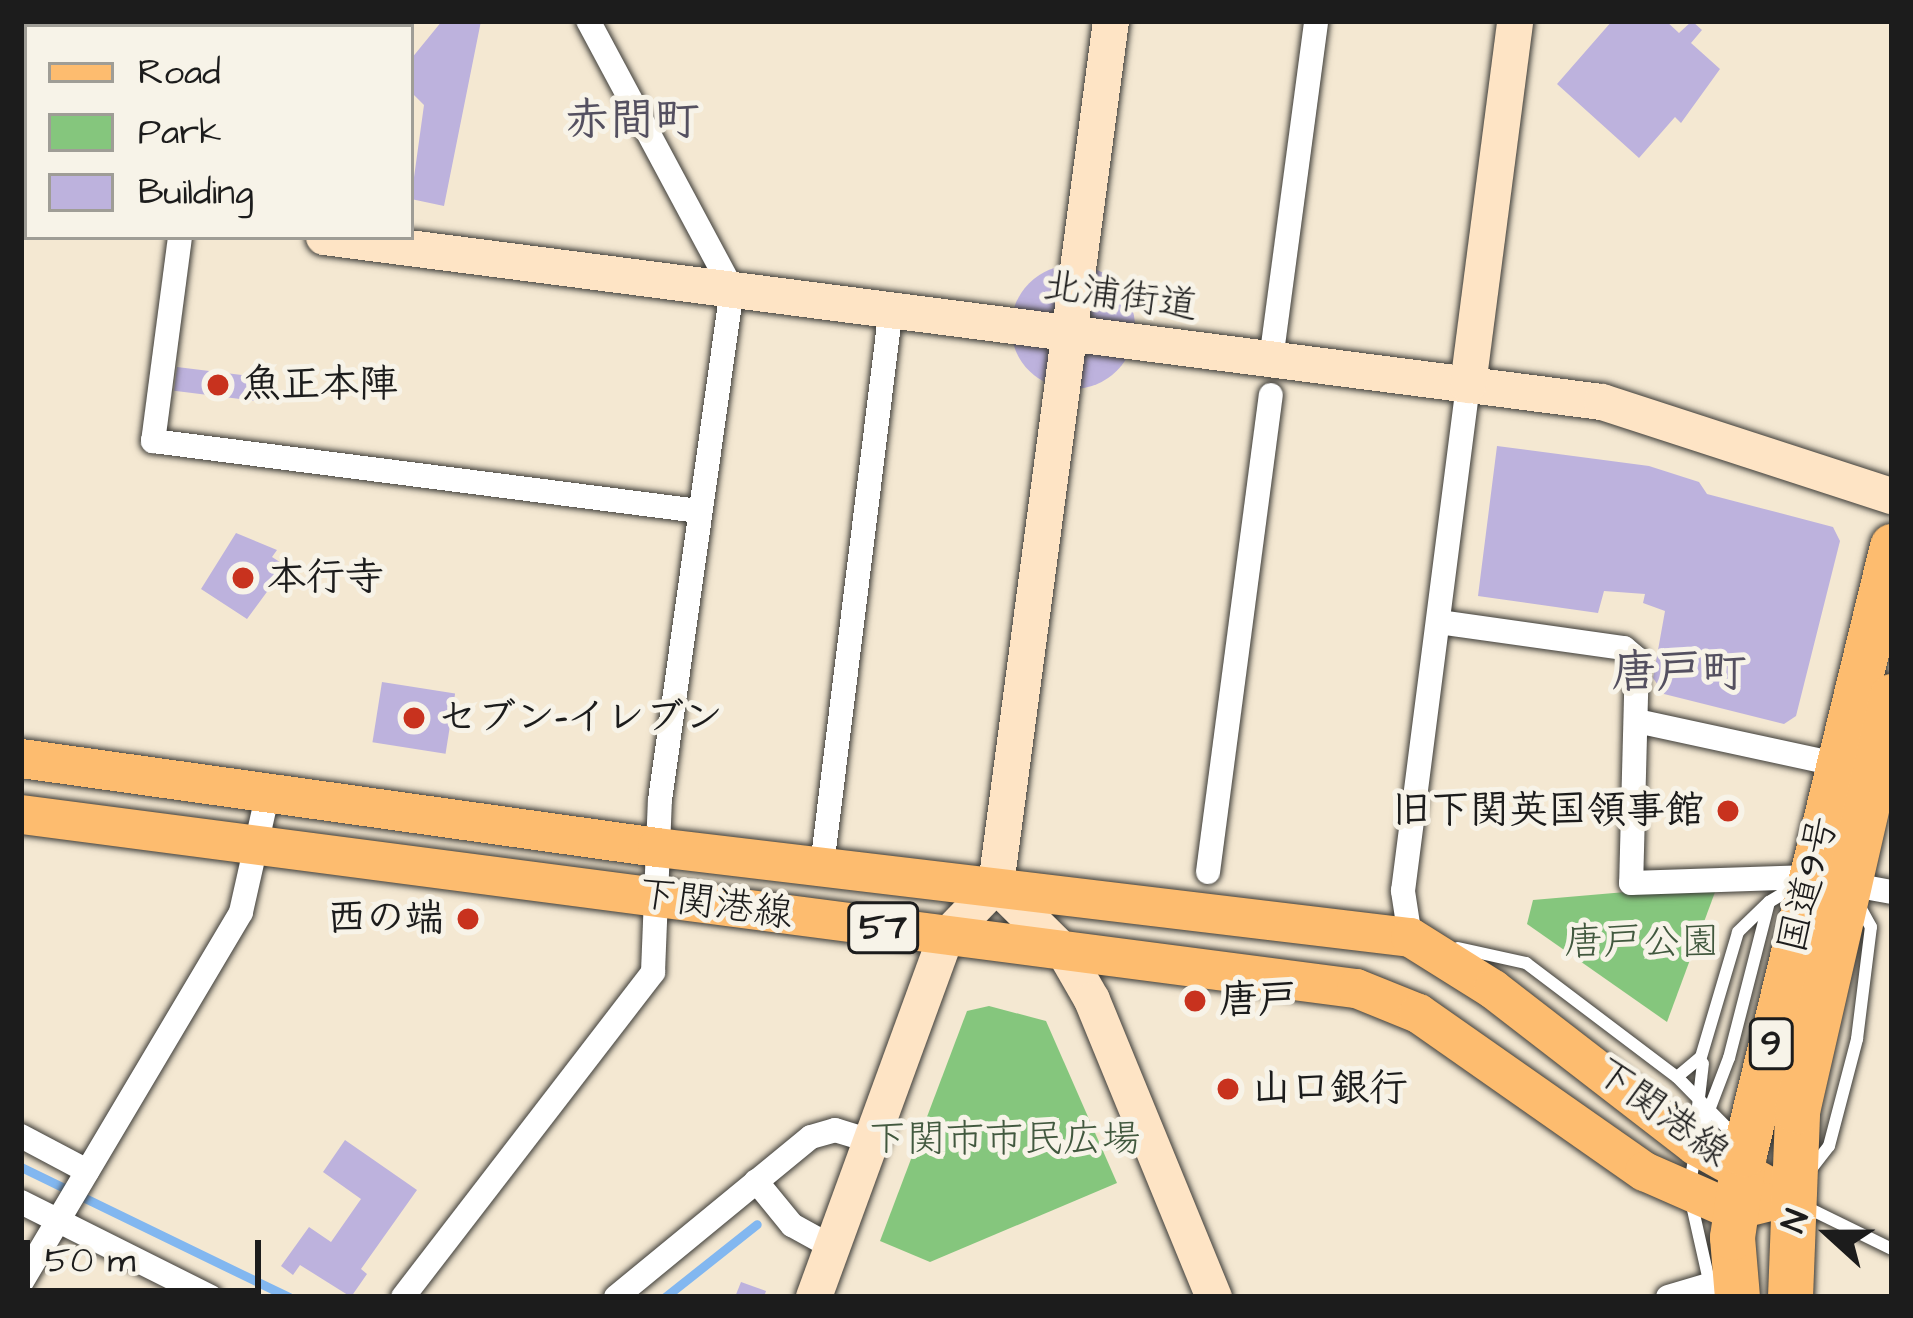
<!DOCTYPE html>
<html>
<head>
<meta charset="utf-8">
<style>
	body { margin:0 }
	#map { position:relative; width:1913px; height:1318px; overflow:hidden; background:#f4e8d2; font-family:"Architects Daughter","Klee One",sans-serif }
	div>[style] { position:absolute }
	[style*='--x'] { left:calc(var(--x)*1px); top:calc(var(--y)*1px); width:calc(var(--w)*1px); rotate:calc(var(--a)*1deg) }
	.green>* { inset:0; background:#85c67d }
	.stream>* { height:9px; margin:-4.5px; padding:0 4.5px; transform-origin:4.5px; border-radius:4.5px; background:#82b7f0 }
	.building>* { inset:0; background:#bdb2dd; transform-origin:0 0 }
	.round { border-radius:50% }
	.roads { filter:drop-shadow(0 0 3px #3c3b37) drop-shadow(0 0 3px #3c3b37) }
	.lane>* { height:12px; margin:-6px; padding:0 6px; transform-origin:6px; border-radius:6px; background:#fff }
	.street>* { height:24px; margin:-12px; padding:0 12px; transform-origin:12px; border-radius:12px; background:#fff }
	.secondary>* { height:36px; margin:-18px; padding:0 18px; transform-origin:18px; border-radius:18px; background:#fee4c5 }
	.primary>* { height:39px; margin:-19.5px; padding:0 19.5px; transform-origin:19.5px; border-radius:19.5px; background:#fdbc6f }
	.highway>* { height:45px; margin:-22.5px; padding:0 22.5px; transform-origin:22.5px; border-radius:22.5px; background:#fdbc6f }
	.dots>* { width:33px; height:33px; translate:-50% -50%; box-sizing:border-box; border:6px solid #f7f3e8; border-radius:50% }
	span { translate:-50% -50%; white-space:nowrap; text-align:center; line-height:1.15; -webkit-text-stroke:10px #f7f3e8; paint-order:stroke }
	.shield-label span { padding:3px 9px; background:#f7f3e8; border:3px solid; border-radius:9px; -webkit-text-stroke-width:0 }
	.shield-label { font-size:36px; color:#1c1c1c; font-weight:700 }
	.street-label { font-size:39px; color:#1c1c1c }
	.poi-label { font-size:39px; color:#1c1c1c; font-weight:700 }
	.left { translate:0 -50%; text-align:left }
	.right { translate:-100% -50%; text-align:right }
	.park-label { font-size:39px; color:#41583e }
	.quarter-label { font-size:45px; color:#545060; font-weight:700 }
	.frame { position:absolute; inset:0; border:24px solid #1c1c1c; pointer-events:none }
	.legend { position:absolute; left:24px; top:24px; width:390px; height:216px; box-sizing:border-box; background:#f7f3e8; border:3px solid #9f9d96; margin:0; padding:15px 21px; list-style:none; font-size:36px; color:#1c1c1c }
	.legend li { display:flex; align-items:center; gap:24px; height:60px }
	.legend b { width:60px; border:3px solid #9f9d96 }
	.north { position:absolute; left:1769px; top:1174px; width:120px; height:120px; -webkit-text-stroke:9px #f7f3e8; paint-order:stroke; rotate:291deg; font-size:33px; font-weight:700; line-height:48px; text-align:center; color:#1c1c1c }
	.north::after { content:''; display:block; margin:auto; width:42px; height:54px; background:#1c1c1c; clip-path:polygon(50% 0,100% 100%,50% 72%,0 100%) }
	.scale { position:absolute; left:24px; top:1240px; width:237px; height:54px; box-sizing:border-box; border:6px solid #1c1c1c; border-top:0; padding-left:15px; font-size:36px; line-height:42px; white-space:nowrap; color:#1c1c1c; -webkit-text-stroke:9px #f7f3e8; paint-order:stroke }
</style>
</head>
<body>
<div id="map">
	<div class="green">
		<i style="clip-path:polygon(1718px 884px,1667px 1022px,1527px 924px,1533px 900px)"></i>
		<i style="clip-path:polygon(989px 1006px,1046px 1021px,1117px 1183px,930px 1262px,880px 1241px,967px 1011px)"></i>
	</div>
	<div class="stream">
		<i style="--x:21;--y:1167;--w:298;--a:25.9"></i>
		<i style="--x:665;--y:1297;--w:117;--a:-38.4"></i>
	</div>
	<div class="building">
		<i style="clip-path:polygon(442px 21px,481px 21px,444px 206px,411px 199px,424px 105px,411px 92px,411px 59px)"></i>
		<i style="clip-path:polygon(1612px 21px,1666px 21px,1679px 33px,1692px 21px,1702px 30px,1691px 43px,1720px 69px,1681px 123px,1675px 117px,1639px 158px,1557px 84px)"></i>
		<i class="round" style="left:1011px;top:265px;width:124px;height:124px"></i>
		<i style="left:177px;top:367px;width:87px;height:24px;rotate:7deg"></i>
		<i style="clip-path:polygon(1497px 446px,1649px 466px,1699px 482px,1707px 494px,1833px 527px,1840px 541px,1796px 716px,1784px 724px,1664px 694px,1653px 678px,1665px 611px,1643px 603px,1645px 594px,1604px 591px,1598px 613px,1478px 596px)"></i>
		<i style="clip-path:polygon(236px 533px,277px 550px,272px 557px,286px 566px,247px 619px,201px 589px)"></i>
		<i style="left:382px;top:682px;width:74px;height:61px;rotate:9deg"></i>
		<i style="clip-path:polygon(345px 1140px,417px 1190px,361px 1269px,367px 1274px,351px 1297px,300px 1265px,293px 1275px,281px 1266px,309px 1227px,331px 1242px,361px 1199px,323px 1172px)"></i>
		<i style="clip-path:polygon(741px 1282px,766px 1291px,764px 1297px,735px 1297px)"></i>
	</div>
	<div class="roads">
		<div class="lane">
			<i style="--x:1458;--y:948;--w:70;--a:12.4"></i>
			<i style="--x:1526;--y:963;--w:189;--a:37.1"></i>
			<i style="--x:1677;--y:1077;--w:31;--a:-40"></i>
			<i style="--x:1701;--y:1057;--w:130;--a:-73.5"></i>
			<i style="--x:1738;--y:932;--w:43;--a:-44.1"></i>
			<i style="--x:1677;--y:1077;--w:83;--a:45.5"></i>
			<i style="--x:1695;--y:1132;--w:69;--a:-83.4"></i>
			<i style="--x:1698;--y:1139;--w:87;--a:-69.1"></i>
			<i style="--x:1729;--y:1058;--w:161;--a:-75.6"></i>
			<i style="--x:1769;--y:902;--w:33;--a:-31"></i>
			<i style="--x:1695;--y:1152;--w:40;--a:98.5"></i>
			<i style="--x:1689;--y:1192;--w:95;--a:77.3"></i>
			<i style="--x:1811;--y:1169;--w:29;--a:-52"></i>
			<i style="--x:1829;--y:1146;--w:111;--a:-75.3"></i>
			<i style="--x:1857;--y:1039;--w:113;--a:-82.9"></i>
			<i style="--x:1871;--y:927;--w:26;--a:-119"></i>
			<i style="--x:1802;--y:1205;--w:100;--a:26.1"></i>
		</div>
		<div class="street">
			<i style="--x:180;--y:237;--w:206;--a:97.5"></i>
			<i style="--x:153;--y:441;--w:550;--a:7.31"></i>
			<i style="--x:1271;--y:360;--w:342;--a:-82.4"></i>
			<i style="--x:1439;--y:622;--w:187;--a:8"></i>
			<i style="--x:1624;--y:648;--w:17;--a:40"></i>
			<i style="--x:1637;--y:659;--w:224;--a:91.5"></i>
			<i style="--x:1631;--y:883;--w:179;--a:-1.9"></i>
			<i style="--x:1810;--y:877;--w:83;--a:10.4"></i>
			<i style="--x:1637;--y:721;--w:208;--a:12.2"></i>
			<i style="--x:822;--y:866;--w:562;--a:-82.95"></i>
			<i style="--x:1208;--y:872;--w:481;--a:-82.5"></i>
			<i style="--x:1410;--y:937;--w:47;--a:-98.7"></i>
			<i style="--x:1403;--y:891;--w:510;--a:-82.68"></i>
			<i style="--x:21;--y:1136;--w:75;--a:27.9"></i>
			<i style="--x:756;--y:1181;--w:57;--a:50.7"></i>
			<i style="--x:792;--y:1225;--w:46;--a:28.8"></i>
			<i style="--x:21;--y:1202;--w:212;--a:26.6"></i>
			<i style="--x:21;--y:1283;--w:431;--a:-59.3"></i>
			<i style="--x:241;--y:912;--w:123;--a:-77.3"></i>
			<i style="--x:403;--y:1297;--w:410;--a:-52.4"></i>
			<i style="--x:653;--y:972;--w:172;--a:-87.7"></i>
			<i style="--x:660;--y:800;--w:516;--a:-81.98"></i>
			<i style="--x:732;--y:289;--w:304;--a:-118.2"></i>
			<i style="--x:616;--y:1297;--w:252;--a:-39.4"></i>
			<i style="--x:811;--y:1137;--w:25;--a:-16"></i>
			<i style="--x:835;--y:1130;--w:38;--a:17"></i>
			<i style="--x:1668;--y:1297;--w:67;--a:-16.5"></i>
		</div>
		<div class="secondary">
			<i style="--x:21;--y:25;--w:4;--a:-63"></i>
			<i style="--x:21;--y:158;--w:7;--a:27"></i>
			<i style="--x:324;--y:237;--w:1289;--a:7.36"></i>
			<i style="--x:1602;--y:402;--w:305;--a:18"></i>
			<i style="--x:1468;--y:385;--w:367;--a:-82.6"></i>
			<i style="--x:996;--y:885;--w:97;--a:44.6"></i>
			<i style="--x:1065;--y:953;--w:54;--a:60.1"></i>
			<i style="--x:1092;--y:1000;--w:321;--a:67.7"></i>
			<i style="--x:814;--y:1297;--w:383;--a:-69.9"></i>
			<i style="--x:946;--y:937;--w:72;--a:-46.1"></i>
			<i style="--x:996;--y:885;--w:872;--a:-82.42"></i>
		</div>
		<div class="primary">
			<i style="--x:21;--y:758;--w:642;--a:7.97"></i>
			<i style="--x:657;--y:847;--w:758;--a:6.82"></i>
			<i style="--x:1410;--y:937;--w:98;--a:32.1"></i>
			<i style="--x:1493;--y:989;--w:255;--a:37.7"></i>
			<i style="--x:1695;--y:1145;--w:107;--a:29.2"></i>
			<i style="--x:21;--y:814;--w:1346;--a:7.43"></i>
			<i style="--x:1356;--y:988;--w:67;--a:22"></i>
			<i style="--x:1418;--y:1013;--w:276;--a:35"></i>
			<i style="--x:1644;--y:1171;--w:97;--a:23.7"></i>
			<i style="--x:1733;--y:1210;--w:33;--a:-14"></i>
		</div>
		<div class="highway">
			<i style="--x:1737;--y:1297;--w:60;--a:-94.8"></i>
			<i style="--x:1732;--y:1237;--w:84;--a:-81.8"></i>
			<i style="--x:1744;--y:1154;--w:626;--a:-76.32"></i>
			<i style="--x:1790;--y:1297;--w:186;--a:-87.8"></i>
			<i style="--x:1797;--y:1111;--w:426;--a:-77.1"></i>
		</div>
	</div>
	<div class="dots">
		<i style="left:218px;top:385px;background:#c8321e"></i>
		<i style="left:243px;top:578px;background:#c8321e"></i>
		<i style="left:414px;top:718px;background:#c8321e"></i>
		<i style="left:1728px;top:811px;background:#c8321e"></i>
		<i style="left:468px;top:919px;background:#c8321e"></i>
		<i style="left:1195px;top:1001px;background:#c8321e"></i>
		<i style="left:1228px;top:1089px;background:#c8321e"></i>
	</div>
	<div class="shield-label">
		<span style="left:883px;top:928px">57</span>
		<span style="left:1771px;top:1044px">9</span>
	</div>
	<div class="street-label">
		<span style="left:1120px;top:297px;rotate:8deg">北浦街道</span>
		<span style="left:1809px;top:885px;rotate:-76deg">国道9号</span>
		<span style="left:715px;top:905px;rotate:8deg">下関港線</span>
		<span style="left:1661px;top:1113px;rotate:36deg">下関港線</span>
	</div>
	<div class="poi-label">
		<span class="left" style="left:242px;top:385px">魚正本陣</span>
		<span class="left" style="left:267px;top:578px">本行寺</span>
		<span class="left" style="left:438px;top:718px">セブン-イレブン</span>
		<span class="right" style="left:1704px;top:811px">旧下関英国領事館</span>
		<span class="right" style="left:444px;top:919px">西の端</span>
		<span class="left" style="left:1219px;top:1001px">唐戸</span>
		<span class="left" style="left:1252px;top:1089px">山口銀行</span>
	</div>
	<div class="park-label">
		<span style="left:1642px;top:943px">唐戸公園</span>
		<span style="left:1004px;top:1140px">下関市市民広場</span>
	</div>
	<div class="quarter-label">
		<span style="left:632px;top:122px">赤間町</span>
		<span style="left:1679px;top:674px">唐戸町</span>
	</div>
	<div class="frame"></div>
	<ul class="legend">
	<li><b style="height:15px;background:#fdbc6f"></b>Road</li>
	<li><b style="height:33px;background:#85c67d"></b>Park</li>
	<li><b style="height:33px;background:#bdb2dd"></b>Building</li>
	</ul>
	<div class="north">N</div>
	<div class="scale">50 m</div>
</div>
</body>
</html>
